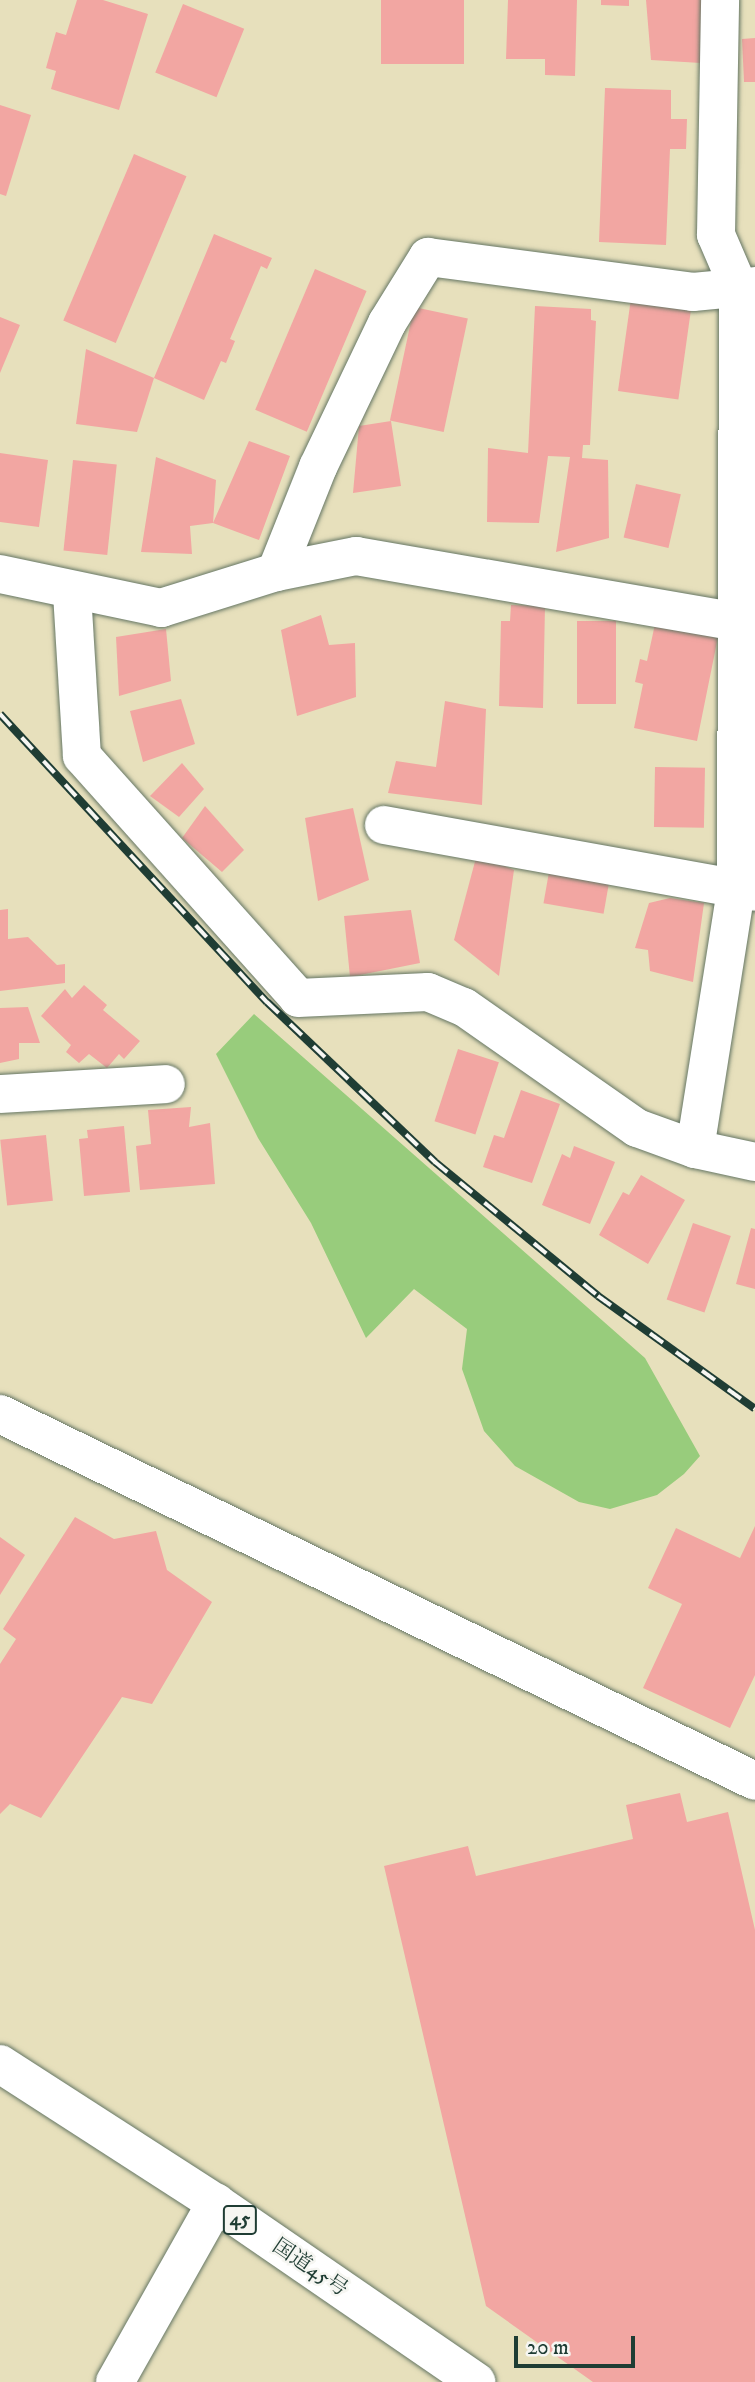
<!DOCTYPE html>
<html>
<head>
<meta charset="utf-8">
<style>
	body { margin:0 }
	#map { position:relative; width:755px; height:2382px; overflow:hidden; background:#e7e0bc; font-family:"IM FELL DW Pica","Noto Serif JP",serif }
	div>[style] { position:absolute }
	[style*='--x'] { left:calc(var(--x)*1px); top:calc(var(--y)*1px); width:calc(var(--w)*1px); rotate:calc(var(--a)*1deg) }
	.green>* { inset:0; background:#98cc7c }
	.building>* { inset:0; background:#f2a6a2; transform-origin:0 0 }
	.roads { filter:drop-shadow(0 0 2px #657664) drop-shadow(0 0 2px #657664) }
	.minor>* { height:38px; margin:-19px; padding:0 19px; transform-origin:19px; border-radius:19px; background:#fff }
	.highway>* { height:38px; margin:-19px; padding:0 19px; transform-origin:19px; border-radius:19px; background:#fff }
	.rail>* { height:8px; margin-top:-4px; transform-origin:0; background:repeating-linear-gradient(90deg,#f6f6f2 0 16px,#1f3d34 0 32px); box-sizing:border-box; border-block:2px solid #1f3d34 }
	span { translate:-50% -50%; white-space:nowrap; text-align:center; line-height:1.15; -webkit-text-stroke:5px #f6f6f2; paint-order:stroke }
	.shield-label span { padding:2px 5px; background:#f6f6f2; border:2px solid; border-radius:5px; -webkit-text-stroke-width:0 }
	.shield-label { font-size:19px; color:#1f3d34; font-weight:700 }
	.street-label { font-size:21px; color:#1f3d34 }
	.scale { position:absolute; left:514px; top:2336px; width:121px; height:32px; box-sizing:border-box; border:4px solid #1f3d34; border-top:0; padding-left:9px; font-size:21px; line-height:24px; white-space:nowrap; color:#1f3d34; -webkit-text-stroke:5px #f6f6f2; paint-order:stroke }
</style>
</head>
<body>
<div id="map">
	<div class="green">
		<i style="clip-path:polygon(254px 1014px,645px 1358px,700px 1456px,684px 1474px,657px 1495px,610px 1509px,579px 1502px,515px 1466px,484px 1431px,462px 1369px,467px 1329px,414px 1289px,366px 1338px,311px 1223px,258px 1138px,216px 1054px)"></i>
	</div>
	<div class="building">
		<i style="clip-path:polygon(77px 0,103px 0,148px 14px,119px 110px,51px 89px,56px 71px,46px 68px,56px 32px,66px 35px)"></i>
		<i style="left:381px;top:0;width:83px;height:64px"></i>
		<i style="clip-path:polygon(508px 0,577px 0,575px 76px,545px 75px,545px 59px,506px 59px)"></i>
		<i style="clip-path:polygon(601px 0,629px 0,629px 6px,601px 5px)"></i>
		<i style="clip-path:polygon(646px 0,702px 0,701px 63px,651px 60px)"></i>
		<i style="left:183px;top:4px;width:66px;height:74px;rotate:22deg"></i>
		<i style="clip-path:polygon(755px 38px,755px 82px,744px 82px,742px 39px)"></i>
		<i style="clip-path:polygon(605px 88px,671px 90px,671px 119px,687px 119px,686px 149px,670px 149px,666px 245px,599px 242px)"></i>
		<i style="clip-path:polygon(0 105px,31px 115px,6px 196px,0 194px)"></i>
		<i style="left:134px;top:154px;width:57px;height:181px;rotate:23deg"></i>
		<i style="clip-path:polygon(214px 234px,272px 258px,267px 269px,261px 266px,230px 339px,235px 341px,226px 363px,221px 361px,204px 400px,154px 378px)"></i>
		<i style="left:315px;top:269px;width:56px;height:153px;rotate:23deg"></i>
		<i style="left:633px;top:284px;width:61px;height:108px;rotate:8deg"></i>
		<i style="clip-path:polygon(535px 306px,591px 309px,591px 320px,596px 321px,590px 445px,583px 445px,582px 458px,608px 460px,609px 538px,556px 552px,570px 457px,548px 456px,539px 523px,487px 522px,488px 448px,528px 453px)"></i>
		<i style="left:414px;top:307px;width:55px;height:116px;rotate:12deg"></i>
		<i style="clip-path:polygon(0 317px,20px 325px,0 373px)"></i>
		<i style="clip-path:polygon(86px 349px,154px 378px,137px 432px,76px 424px)"></i>
		<i style="clip-path:polygon(391px 421px,401px 486px,353px 493px,359px 426px)"></i>
		<i style="clip-path:polygon(249px 441px,290px 456px,259px 540px,213px 523px,190px 526px,192px 554px,141px 552px,156px 457px,216px 480px,213px 523px)"></i>
		<i style="clip-path:polygon(0 453px,48px 460px,39px 527px,0 522px)"></i>
		<i style="left:73px;top:460px;width:44px;height:91px;rotate:6deg"></i>
		<i style="left:636px;top:484px;width:46px;height:55px;rotate:13deg"></i>
		<i style="clip-path:polygon(511px 605px,545px 606px,543px 708px,499px 706px,501px 621px,510px 621px)"></i>
		<i style="clip-path:polygon(321px 615px,329px 645px,355px 643px,356px 697px,297px 716px,281px 630px)"></i>
		<i style="left:577px;top:621px;width:39px;height:83px"></i>
		<i style="clip-path:polygon(655px 624px,718px 637px,697px 741px,634px 728px,643px 684px,635px 682px,640px 659px,647px 661px)"></i>
		<i style="clip-path:polygon(166px 629px,171px 681px,119px 696px,116px 637px)"></i>
		<i style="clip-path:polygon(181px 699px,195px 744px,143px 762px,130px 711px)"></i>
		<i style="clip-path:polygon(445px 701px,486px 709px,482px 805px,388px 793px,396px 761px,436px 767px)"></i>
		<i style="clip-path:polygon(182px 763px,204px 789px,179px 817px,150px 796px)"></i>
		<i style="left:655px;top:767px;width:50px;height:60px;rotate:1deg"></i>
		<i style="clip-path:polygon(205px 806px,244px 850px,222px 872px,182px 838px)"></i>
		<i style="clip-path:polygon(353px 808px,369px 880px,318px 901px,305px 818px)"></i>
		<i style="clip-path:polygon(477px 854px,514px 870px,499px 976px,454px 940px)"></i>
		<i style="left:552px;top:855px;width:61px;height:49px;rotate:10deg"></i>
		<i style="clip-path:polygon(670px 898px,704px 903px,693px 982px,650px 971px,648px 950px,635px 948px,649px 903px)"></i>
		<i style="clip-path:polygon(8px 909px,8px 939px,28px 937px,57px 965px,65px 964px,65px 983px,0 991px,0 910px)"></i>
		<i style="clip-path:polygon(411px 910px,420px 963px,350px 977px,344px 916px)"></i>
		<i style="clip-path:polygon(84px 985px,107px 1005px,103px 1010px,140px 1041px,124px 1059px,119px 1054px,107px 1068px,89px 1054px,79px 1063px,66px 1052px,71px 1045px,41px 1016px,65px 989px,72px 998px)"></i>
		<i style="clip-path:polygon(28px 1007px,40px 1043px,19px 1043px,19px 1059px,0 1063px,0 1008px)"></i>
		<i style="left:458px;top:1049px;width:43px;height:76px;rotate:18deg"></i>
		<i style="clip-path:polygon(521px 1090px,560px 1104px,532px 1183px,483px 1167px,494px 1135px,504px 1138px)"></i>
		<i style="clip-path:polygon(191px 1107px,189px 1127px,210px 1123px,215px 1184px,140px 1190px,136px 1146px,151px 1144px,148px 1110px)"></i>
		<i style="clip-path:polygon(124px 1126px,130px 1192px,84px 1196px,79px 1139px,88px 1138px,87px 1130px)"></i>
		<i style="left:46px;top:1135px;width:66px;height:46px;rotate:84deg"></i>
		<i style="clip-path:polygon(574px 1146px,615px 1162px,590px 1224px,542px 1205px,562px 1154px,570px 1158px)"></i>
		<i style="clip-path:polygon(641px 1175px,685px 1200px,648px 1264px,599px 1235px,623px 1192px,629px 1195px)"></i>
		<i style="left:693px;top:1223px;width:40px;height:81px;rotate:19deg"></i>
		<i style="clip-path:polygon(751px 1228px,755px 1229px,755px 1289px,736px 1284px)"></i>
		<i style="clip-path:polygon(75px 1517px,114px 1539px,156px 1531px,167px 1570px,212px 1602px,152px 1704px,122px 1697px,41px 1818px,10px 1804px,0 1814px,0 1664px,16px 1639px,3px 1629px)"></i>
		<i style="clip-path:polygon(755px 1526px,755px 1675px,730px 1728px,643px 1688px,682px 1604px,648px 1588px,676px 1528px,740px 1558px)"></i>
		<i style="clip-path:polygon(0 1537px,25px 1555px,0 1595px)"></i>
		<i style="clip-path:polygon(680px 1793px,687px 1822px,728px 1812px,755px 1930px,755px 2382px,593px 2382px,486px 2306px,384px 1866px,468px 1846px,476px 1876px,633px 1839px,626px 1805px)"></i>
	</div>
	<div class="roads">
		<div class="minor">
			<i style="--x:276;--y:572;--w:113;--a:-68.2"></i>
			<i style="--x:318;--y:467;--w:160;--a:-64.4"></i>
			<i style="--x:387;--y:323;--w:78;--a:-58.2"></i>
			<i style="--x:428;--y:257;--w:267;--a:7.5"></i>
			<i style="--x:693;--y:292;--w:62;--a:-5.5"></i>
			<i style="--x:0;--y:574;--w:165;--a:11.9"></i>
			<i style="--x:161;--y:608;--w:121;--a:-17.4"></i>
			<i style="--x:276;--y:572;--w:82;--a:-11.3"></i>
			<i style="--x:356;--y:556;--w:389;--a:9.8"></i>
			<i style="--x:72;--y:593;--w:163;--a:86.5"></i>
			<i style="--x:82;--y:756;--w:324;--a:48.2"></i>
			<i style="--x:298;--y:998;--w:130;--a:-2.6"></i>
			<i style="--x:428;--y:992;--w:39;--a:23"></i>
			<i style="--x:464;--y:1007;--w:211;--a:35"></i>
			<i style="--x:637;--y:1128;--w:62;--a:19.9"></i>
			<i style="--x:695;--y:1149;--w:61;--a:12.2"></i>
			<i style="--x:384;--y:825;--w:377;--a:10.2"></i>
			<i style="--x:0;--y:1094;--w:166;--a:-3.4"></i>
			<i style="--x:695;--y:1149;--w:263;--a:-81"></i>
			<i style="--x:736;--y:889;--w:603;--a:-89.81"></i>
			<i style="--x:738;--y:286;--w:56;--a:-113.3"></i>
			<i style="--x:716;--y:235;--w:235;--a:-89"></i>
			<i style="--x:0;--y:1414;--w:839;--a:25.92"></i>
			<i style="--x:115;--y:2382;--w:206;--a:-60.6"></i>
		</div>
		<div class="highway">
			<i style="--x:0;--y:2064;--w:257;--a:32.8"></i>
			<i style="--x:216;--y:2203;--w:316;--a:34.5"></i>
		</div>
	</div>
	<div class="rail">
		<i style="--x:0;--y:714;--w:393;--a:47.2"></i>
		<i style="--x:267;--y:1002;--w:232;--a:43.6"></i>
		<i style="--x:435;--y:1162;--w:211;--a:39.4"></i>
		<i style="--x:598;--y:1296;--w:193;--a:35.7"></i>
	</div>
	<div class="shield-label">
		<span style="left:240px;top:2220px">45</span>
	</div>
	<div class="street-label">
		<span style="left:310px;top:2268px;rotate:34deg">国道45号</span>
	</div>
	<div class="scale">20 m</div>
</div>
</body>
</html>
